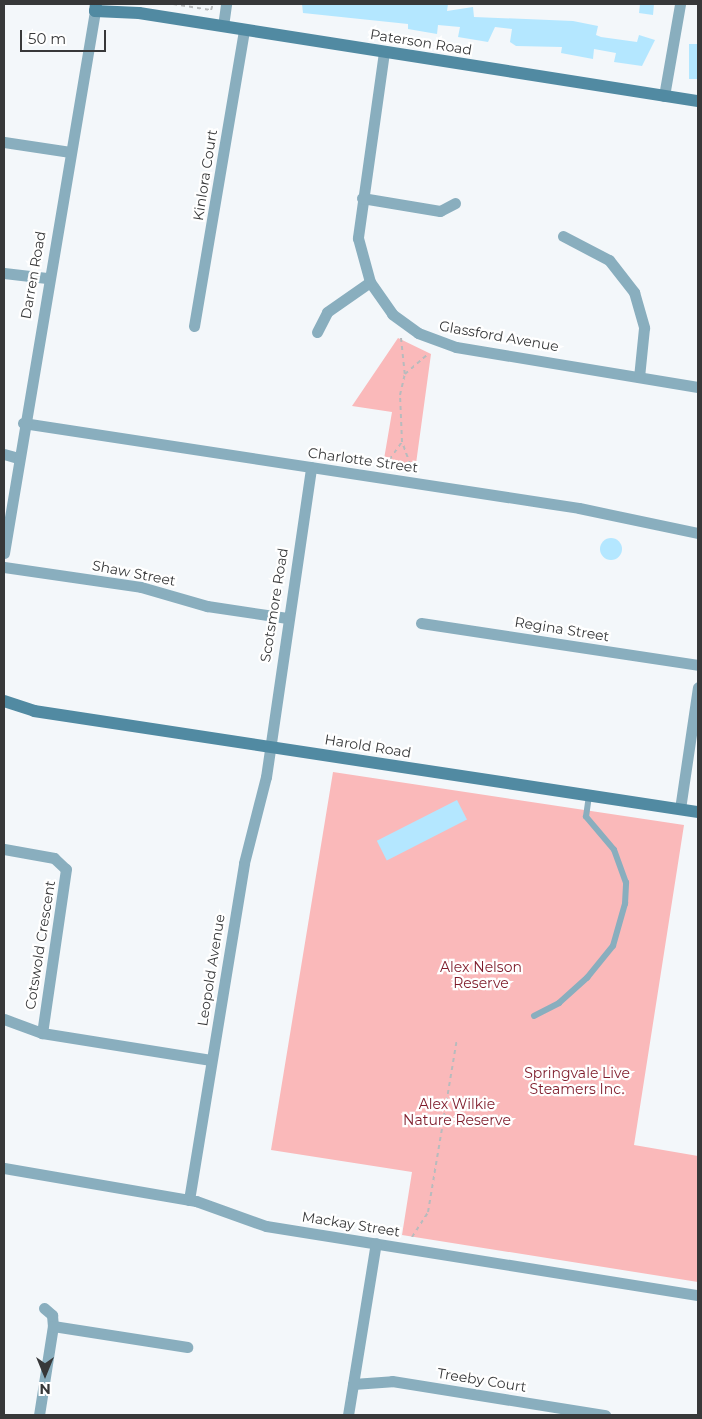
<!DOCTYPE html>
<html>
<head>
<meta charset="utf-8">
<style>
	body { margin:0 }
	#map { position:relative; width:702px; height:1419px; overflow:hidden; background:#f3f7fa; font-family:Montserrat,sans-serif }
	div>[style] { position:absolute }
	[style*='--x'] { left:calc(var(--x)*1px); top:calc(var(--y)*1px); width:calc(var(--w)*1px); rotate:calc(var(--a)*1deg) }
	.green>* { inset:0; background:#fab9ba }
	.building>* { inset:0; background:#b4e7ff; transform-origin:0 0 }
	.round { border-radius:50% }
	.path>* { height:2px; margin-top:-1px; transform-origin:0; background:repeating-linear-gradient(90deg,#b8bbbd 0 4px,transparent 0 8px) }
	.lane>* { height:5.5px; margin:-2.75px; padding:0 2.75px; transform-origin:2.75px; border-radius:2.75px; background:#89aebe }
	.street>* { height:11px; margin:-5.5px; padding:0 5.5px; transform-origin:5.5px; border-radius:5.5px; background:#89aebe }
	.secondary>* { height:12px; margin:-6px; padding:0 6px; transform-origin:6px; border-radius:6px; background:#518aa2 }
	span { translate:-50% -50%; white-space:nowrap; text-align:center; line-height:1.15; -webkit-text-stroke:4.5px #fff; paint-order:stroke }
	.street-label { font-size:14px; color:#373839 }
	.park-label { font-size:14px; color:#7e1b2a }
	.frame { position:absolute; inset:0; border:5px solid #373839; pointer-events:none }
	.north { position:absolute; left:20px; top:1349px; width:50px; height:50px; -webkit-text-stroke:4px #fff; paint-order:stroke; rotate:180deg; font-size:14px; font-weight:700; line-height:20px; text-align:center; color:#373839 }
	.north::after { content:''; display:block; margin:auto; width:18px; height:22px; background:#373839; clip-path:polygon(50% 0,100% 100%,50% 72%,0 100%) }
	.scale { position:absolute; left:20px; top:30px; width:86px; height:22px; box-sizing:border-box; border:2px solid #373839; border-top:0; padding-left:6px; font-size:15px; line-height:18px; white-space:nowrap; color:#373839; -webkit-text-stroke:4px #fff; paint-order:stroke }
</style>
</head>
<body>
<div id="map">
	<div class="green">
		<i style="clip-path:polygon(398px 338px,431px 354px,415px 471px,383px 465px,392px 412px,352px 406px)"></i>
		<i style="clip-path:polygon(333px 772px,684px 825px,634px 1145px,698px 1156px,698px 1282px,402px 1235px,412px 1172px,271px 1150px)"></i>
	</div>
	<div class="building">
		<i style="clip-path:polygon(302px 4px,448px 4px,447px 11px,473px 7px,474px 17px,573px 21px,598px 26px,596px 35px,601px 37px,637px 42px,639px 35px,655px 40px,642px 66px,614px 62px,616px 53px,594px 49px,593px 59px,561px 53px,562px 47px,516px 46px,510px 42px,512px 29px,495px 27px,488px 42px,458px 37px,460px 27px,438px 25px,437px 34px,408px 29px,408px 24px,303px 13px)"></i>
		<i style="clip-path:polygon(640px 4px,654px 4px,653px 15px,639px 13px)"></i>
		<i style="left:698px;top:44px;width:35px;height:9px;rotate:90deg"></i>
		<i class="round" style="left:600px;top:538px;width:22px;height:22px"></i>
		<i style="left:457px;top:800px;width:22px;height:90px;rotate:63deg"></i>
	</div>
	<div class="path">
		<i style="--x:173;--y:4;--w:38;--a:9"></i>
		<i style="--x:211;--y:10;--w:6;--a:-72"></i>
		<i style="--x:401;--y:338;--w:36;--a:84"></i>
		<i style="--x:385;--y:466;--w:29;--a:-55"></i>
		<i style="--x:413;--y:472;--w:32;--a:-110"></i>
		<i style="--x:402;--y:442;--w:47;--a:-92.4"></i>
		<i style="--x:400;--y:395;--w:22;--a:-77"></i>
		<i style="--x:405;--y:374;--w:32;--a:-41"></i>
		<i style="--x:412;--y:1237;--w:30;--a:-57"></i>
		<i style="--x:428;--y:1212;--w:176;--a:-80.5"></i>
	</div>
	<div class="lane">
		<i style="--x:534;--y:1016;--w:28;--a:-27"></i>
		<i style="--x:559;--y:1003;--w:38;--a:-42"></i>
		<i style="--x:587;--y:978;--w:41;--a:-50.9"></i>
		<i style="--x:613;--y:946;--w:44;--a:-74.1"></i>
		<i style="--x:625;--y:904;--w:21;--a:-87"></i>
		<i style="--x:626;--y:883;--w:35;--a:-110"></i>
		<i style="--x:614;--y:850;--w:43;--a:-130.3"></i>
		<i style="--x:586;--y:817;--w:22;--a:-82"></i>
	</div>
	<div class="street">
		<i style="--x:223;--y:26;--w:22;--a:-82"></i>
		<i style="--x:384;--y:52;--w:188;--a:98"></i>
		<i style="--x:358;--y:238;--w:46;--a:74.7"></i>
		<i style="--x:370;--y:282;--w:39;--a:55"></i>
		<i style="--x:392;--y:314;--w:32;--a:36"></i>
		<i style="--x:418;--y:333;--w:40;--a:20.2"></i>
		<i style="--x:456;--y:347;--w:245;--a:9.4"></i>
		<i style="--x:664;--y:96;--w:93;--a:-80.1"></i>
		<i style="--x:4;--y:142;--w:67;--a:8.6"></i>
		<i style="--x:362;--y:198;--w:79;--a:9.5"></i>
		<i style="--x:440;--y:211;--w:17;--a:-28"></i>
		<i style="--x:563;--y:236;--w:52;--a:27.6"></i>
		<i style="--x:609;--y:260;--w:41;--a:52"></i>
		<i style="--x:634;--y:292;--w:37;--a:74"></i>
		<i style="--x:644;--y:328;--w:49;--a:95.8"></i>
		<i style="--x:4;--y:273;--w:43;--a:6.6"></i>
		<i style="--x:194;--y:326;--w:301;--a:-80.4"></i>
		<i style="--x:317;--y:332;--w:22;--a:-63"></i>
		<i style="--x:327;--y:312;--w:52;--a:-34.9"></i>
		<i style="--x:23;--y:423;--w:562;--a:8.69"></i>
		<i style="--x:579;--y:508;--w:122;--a:11.9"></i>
		<i style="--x:4;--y:454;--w:15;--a:16"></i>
		<i style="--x:4;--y:553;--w:550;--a:-80.47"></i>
		<i style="--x:4;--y:567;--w:138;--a:8.3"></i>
		<i style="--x:141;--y:587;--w:69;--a:16.1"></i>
		<i style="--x:207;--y:606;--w:81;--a:8.5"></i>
		<i style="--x:421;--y:623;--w:280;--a:8.6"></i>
		<i style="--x:680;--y:809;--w:123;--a:-81.6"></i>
		<i style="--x:4;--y:849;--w:51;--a:10.2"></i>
		<i style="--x:54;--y:858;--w:16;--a:43"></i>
		<i style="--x:66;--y:869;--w:166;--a:98.3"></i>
		<i style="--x:4;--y:1019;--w:40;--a:20.2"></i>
		<i style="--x:42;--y:1033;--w:171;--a:9.1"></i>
		<i style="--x:4;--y:1168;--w:195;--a:9.8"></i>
		<i style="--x:196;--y:1201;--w:74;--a:19.7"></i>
		<i style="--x:266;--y:1226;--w:437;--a:9.1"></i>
		<i style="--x:189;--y:1200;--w:341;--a:-80.7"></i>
		<i style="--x:244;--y:863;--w:89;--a:-75.7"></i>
		<i style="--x:266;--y:777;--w:313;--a:-81.7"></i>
		<i style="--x:44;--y:1308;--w:11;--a:41"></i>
		<i style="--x:52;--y:1315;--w:11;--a:85"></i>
		<i style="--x:353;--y:1384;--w:39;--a:-4"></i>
		<i style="--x:392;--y:1381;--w:216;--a:9.1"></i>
		<i style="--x:39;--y:1415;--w:90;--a:-81.1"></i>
		<i style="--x:53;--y:1326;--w:136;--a:8.9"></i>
		<i style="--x:348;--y:1415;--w:174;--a:-80.8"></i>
	</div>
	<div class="secondary">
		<i style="--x:96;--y:4;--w:7;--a:98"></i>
		<i style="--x:95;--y:11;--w:44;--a:2.6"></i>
		<i style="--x:139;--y:13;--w:566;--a:8.95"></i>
		<i style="--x:4;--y:701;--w:32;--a:18"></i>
		<i style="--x:34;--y:711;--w:672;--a:8.65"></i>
	</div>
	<div class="street-label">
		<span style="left:421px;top:42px;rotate:9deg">Paterson Road</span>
		<span style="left:205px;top:175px;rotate:-81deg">Kinlora Court</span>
		<span style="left:33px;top:275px;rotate:-80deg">Darren Road</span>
		<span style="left:499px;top:336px;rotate:10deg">Glassford Avenue</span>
		<span style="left:363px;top:460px;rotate:8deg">Charlotte Street</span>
		<span style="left:134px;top:573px;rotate:11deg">Shaw Street</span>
		<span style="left:274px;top:605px;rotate:-81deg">Scotsmore Road</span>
		<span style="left:562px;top:629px;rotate:9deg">Regina Street</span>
		<span style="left:368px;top:746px;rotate:9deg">Harold Road</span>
		<span style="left:40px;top:945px;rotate:-81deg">Cotswold Crescent</span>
		<span style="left:211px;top:970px;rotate:-81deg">Leopold Avenue</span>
		<span style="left:351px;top:1224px;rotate:9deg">Mackay Street</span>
		<span style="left:482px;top:1380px;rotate:9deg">Treeby Court</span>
	</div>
	<div class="park-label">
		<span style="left:481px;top:975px">Alex Nelson<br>Reserve</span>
		<span style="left:577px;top:1081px">Springvale Live<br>Steamers Inc.</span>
		<span style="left:457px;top:1112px">Alex Wilkie<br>Nature Reserve</span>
	</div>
	<div class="frame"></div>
	<div class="north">N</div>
	<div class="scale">50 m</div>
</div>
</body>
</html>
